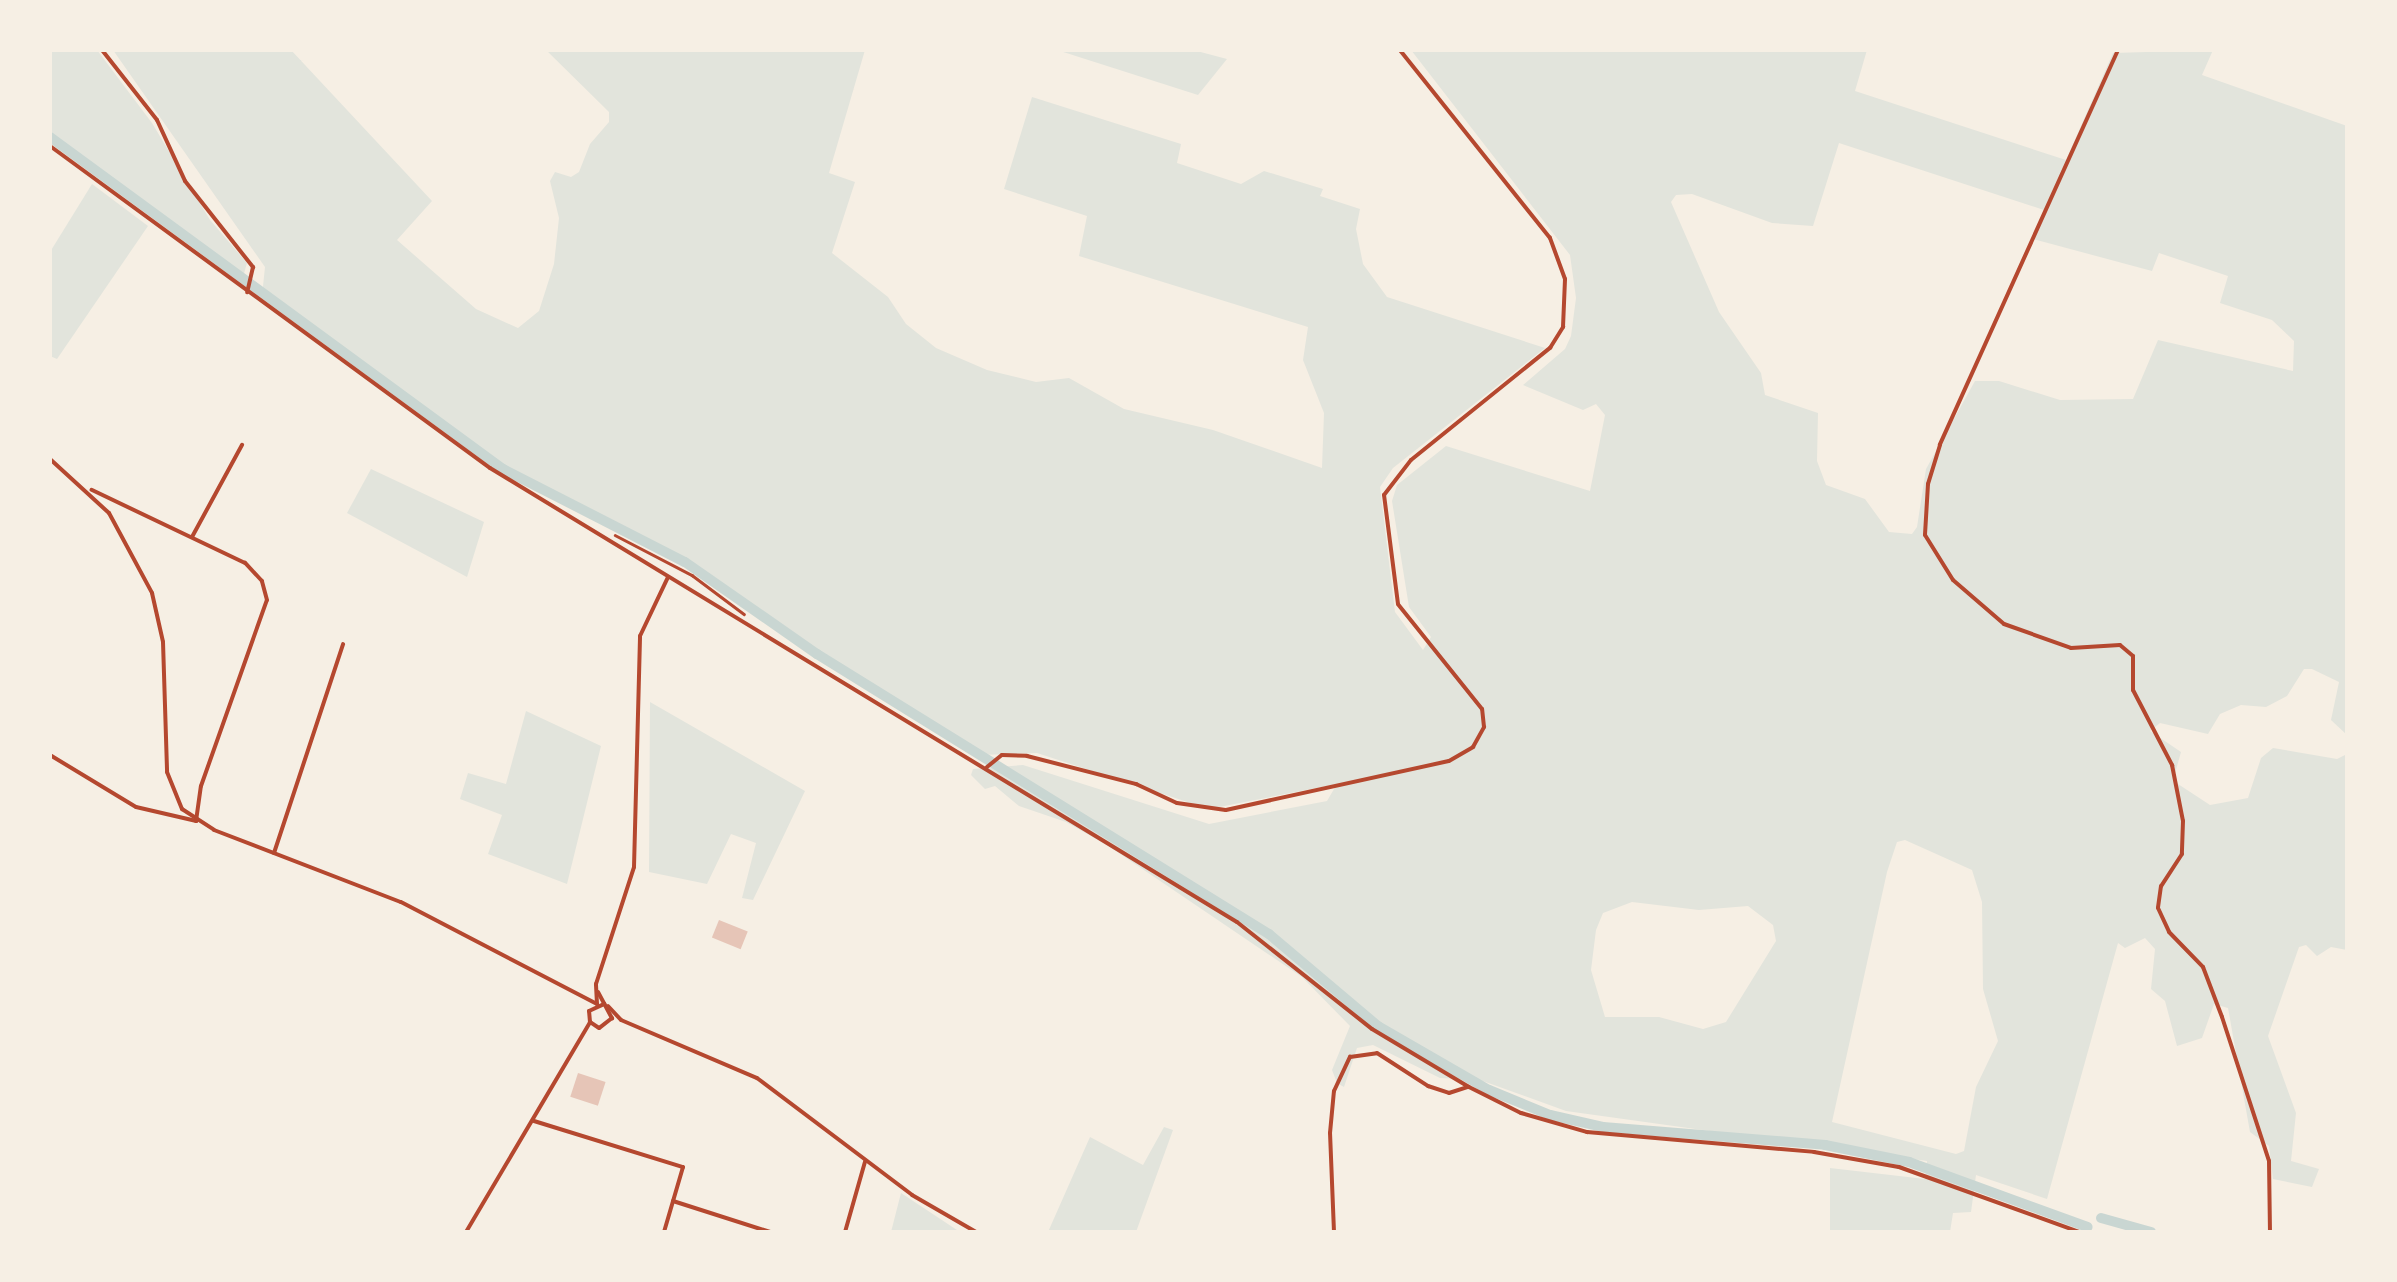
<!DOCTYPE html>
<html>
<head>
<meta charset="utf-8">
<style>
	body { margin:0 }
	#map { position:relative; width:2397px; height:1282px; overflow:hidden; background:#f6efe4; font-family:Georgia,serif }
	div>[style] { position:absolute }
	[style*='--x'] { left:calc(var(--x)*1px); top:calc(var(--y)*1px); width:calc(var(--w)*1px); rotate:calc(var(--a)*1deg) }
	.green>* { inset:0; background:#e2e4dc }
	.canal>* { height:10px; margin:-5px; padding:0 5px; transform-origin:5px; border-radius:5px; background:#c9d6d2 }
	.building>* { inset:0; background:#e6c5b7; transform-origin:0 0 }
	.path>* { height:2.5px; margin:-1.25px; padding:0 1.25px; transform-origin:1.25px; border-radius:1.25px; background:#b5482f }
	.minor>* { height:4px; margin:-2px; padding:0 2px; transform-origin:2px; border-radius:2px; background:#b5482f }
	span { translate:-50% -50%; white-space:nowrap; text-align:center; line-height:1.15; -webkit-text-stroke:10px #f6efe4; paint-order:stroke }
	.frame { position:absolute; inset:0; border:52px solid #f6efe4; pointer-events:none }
</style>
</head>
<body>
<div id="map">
	<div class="green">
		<i style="clip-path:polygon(50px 50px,97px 50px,152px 123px,210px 220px,247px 263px,241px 284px,50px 136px)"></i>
		<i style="clip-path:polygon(evenodd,113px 50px,291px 50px,432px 201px,397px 240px,476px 309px,518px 328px,539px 311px,554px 264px,559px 218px,550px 181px,555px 172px,571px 177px,579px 172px,590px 144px,609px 122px,609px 112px,546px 50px,865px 50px,829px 173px,855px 182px,832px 253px,888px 297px,906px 324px,936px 348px,987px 370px,1036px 382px,1069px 378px,1124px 409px,1213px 430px,1322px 468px,1324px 413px,1303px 360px,1308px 327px,1079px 256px,1087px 216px,1004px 189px,1032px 97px,1181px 144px,1177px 163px,1241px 184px,1264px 171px,1323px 189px,1320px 196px,1360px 209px,1356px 229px,1363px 264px,1387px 297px,1545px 348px,1393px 468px,1380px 487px,1395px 612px,1423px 650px,1431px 637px,1409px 607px,1392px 501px,1397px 485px,1446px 446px,1590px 491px,1605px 415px,1596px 404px,1583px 410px,1523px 385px,1565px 349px,1571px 336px,1576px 298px,1570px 255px,1411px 50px,1867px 50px,1855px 91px,2066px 160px,2113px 53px,2213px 50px,2202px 75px,2347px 126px,2347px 735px,2331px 720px,2339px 682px,2312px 669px,2304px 669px,2287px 696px,2266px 707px,2241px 705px,2220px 714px,2208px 734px,2160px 723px,2150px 731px,2181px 752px,2174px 777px,2178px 784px,2210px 805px,2248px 798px,2261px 758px,2273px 748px,2337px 759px,2347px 754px,2347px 950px,2331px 947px,2317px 956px,2306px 945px,2299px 947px,2268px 1036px,2296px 1113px,2291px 1161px,2319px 1169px,2312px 1187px,2273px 1179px,2269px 1146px,2250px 1132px,2228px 1008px,2214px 1004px,2202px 1038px,2177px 1046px,2165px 1001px,2151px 989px,2155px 949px,2145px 938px,2125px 948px,2118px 943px,2047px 1199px,1976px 1175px,1971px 1212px,1953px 1213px,1950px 1232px,1830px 1232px,1830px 1168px,1925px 1179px,1927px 1161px,1566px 1111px,1480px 1080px,1440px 1078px,1373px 1045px,1357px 1048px,1344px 1087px,1337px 1083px,1332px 1070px,1350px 1026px,1302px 977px,1107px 845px,1066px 822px,1019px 806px,995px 786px,985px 789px,971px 775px,973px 769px,1023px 765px,1209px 824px,1327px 801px,1337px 784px,1209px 809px,1037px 753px,979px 755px,764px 619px,673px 552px,506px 467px,262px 296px,265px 267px,113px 50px,1839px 143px,2044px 210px,2033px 239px,2152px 271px,2159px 253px,2228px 276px,2220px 303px,2272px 320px,2294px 341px,2293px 371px,2158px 340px,2133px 399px,2060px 400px,1999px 381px,1975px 381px,1926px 469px,1917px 527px,1912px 534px,1889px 532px,1865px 499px,1826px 485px,1817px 461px,1818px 413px,1765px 395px,1761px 373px,1719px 312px,1671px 202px,1676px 195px,1692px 194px,1772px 223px,1813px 226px,1839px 143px,113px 50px,1905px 840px,1972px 870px,1982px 902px,1983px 989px,1998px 1041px,1976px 1087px,1964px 1151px,1956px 1154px,1832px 1122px,1887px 872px,1897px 842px,1905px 840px,113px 50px,1632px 902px,1699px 910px,1748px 906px,1773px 925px,1776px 941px,1726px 1022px,1703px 1029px,1659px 1017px,1605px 1017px,1591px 970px,1596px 930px,1603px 913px,1632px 902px)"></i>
		<i style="clip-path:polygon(1057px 50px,1193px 50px,1227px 59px,1198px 95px)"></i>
		<i style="clip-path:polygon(92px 184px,148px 226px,57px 359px,50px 356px,50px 252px)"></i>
		<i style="clip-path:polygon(371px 469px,484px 522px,467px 577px,347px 513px)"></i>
		<i style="clip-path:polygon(650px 702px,805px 791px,753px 900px,742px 898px,756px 843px,731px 834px,707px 884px,649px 872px)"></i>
		<i style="clip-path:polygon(526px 711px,601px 746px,567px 884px,488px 854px,502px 815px,460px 799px,468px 773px,506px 784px)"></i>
		<i style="clip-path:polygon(1164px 1127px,1173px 1130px,1136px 1232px,1048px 1232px,1090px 1137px,1143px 1165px)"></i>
		<i style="clip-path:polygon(901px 1193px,960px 1232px,891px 1232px)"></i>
	</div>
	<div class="canal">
		<i style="--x:50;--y:137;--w:562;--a:36.24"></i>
		<i style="--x:503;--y:469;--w:204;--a:27.1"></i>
		<i style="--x:685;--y:562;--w:161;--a:34.9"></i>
		<i style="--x:817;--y:654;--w:532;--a:31.78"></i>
		<i style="--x:1269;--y:934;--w:143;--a:40.2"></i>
		<i style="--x:1378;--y:1026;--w:128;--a:30"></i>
		<i style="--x:1489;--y:1090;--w:66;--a:22.3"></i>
		<i style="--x:1550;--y:1115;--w:54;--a:12.8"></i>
		<i style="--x:1603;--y:1127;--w:223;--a:4.6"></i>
		<i style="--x:1825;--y:1145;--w:86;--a:11.4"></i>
		<i style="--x:1909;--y:1162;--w:190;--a:20"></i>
		<i style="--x:2101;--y:1218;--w:52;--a:15.6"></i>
	</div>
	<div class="building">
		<i style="left:719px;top:920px;width:31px;height:19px;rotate:22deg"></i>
		<i style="left:578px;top:1073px;width:29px;height:25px;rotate:18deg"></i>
	</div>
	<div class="path">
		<i style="--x:615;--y:535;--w:87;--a:27.5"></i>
		<i style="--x:692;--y:575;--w:65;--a:36.9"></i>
	</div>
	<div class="minor">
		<i style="--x:102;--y:50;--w:89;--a:51.8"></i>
		<i style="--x:157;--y:120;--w:67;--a:65.3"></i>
		<i style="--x:185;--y:181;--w:110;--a:51.7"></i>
		<i style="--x:253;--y:267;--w:26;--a:103"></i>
		<i style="--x:2118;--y:50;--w:433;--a:114.3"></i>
		<i style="--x:1940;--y:445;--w:41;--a:107.1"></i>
		<i style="--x:1928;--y:484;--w:51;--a:93.4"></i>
		<i style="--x:1925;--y:535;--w:53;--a:58.1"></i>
		<i style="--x:1953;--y:580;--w:67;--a:40.8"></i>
		<i style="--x:2004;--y:624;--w:71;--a:19.7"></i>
		<i style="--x:2071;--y:648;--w:49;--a:-3.5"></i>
		<i style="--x:2120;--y:645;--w:17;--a:40"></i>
		<i style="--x:2133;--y:656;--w:34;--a:90"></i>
		<i style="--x:2133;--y:690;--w:85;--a:62.5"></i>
		<i style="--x:2172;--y:765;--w:57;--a:78.9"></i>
		<i style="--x:2183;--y:821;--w:33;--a:92"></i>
		<i style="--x:2182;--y:854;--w:38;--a:123"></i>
		<i style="--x:2161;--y:886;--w:22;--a:98"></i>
		<i style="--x:2158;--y:908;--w:26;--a:65"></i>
		<i style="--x:2169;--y:932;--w:49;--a:45.8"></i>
		<i style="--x:2203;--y:967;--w:53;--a:69.2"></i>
		<i style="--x:2222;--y:1017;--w:151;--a:71.9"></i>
		<i style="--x:2269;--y:1161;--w:71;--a:89.2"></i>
		<i style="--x:50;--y:146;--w:545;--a:36.2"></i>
		<i style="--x:490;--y:468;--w:874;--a:31.29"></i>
		<i style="--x:1237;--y:922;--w:172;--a:38.4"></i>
		<i style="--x:1372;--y:1029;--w:113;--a:30.9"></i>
		<i style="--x:1469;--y:1087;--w:58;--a:26.6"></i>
		<i style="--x:1521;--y:1113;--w:69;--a:16.1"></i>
		<i style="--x:1587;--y:1132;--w:228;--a:5"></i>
		<i style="--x:1814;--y:1152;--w:86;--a:10"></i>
		<i style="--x:1899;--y:1167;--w:192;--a:19.8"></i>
		<i style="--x:50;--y:459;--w:80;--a:42.5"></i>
		<i style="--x:109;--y:513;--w:91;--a:61.7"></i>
		<i style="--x:152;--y:593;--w:50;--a:77.3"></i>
		<i style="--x:163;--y:642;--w:130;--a:88.2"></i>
		<i style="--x:167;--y:772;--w:40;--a:68"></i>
		<i style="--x:182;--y:809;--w:38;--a:33"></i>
		<i style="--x:214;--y:830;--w:200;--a:21.1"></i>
		<i style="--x:401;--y:902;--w:221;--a:27.5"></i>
		<i style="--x:192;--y:537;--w:105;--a:-61.5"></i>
		<i style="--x:50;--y:755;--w:100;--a:31.2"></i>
		<i style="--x:136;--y:807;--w:62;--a:13.1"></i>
		<i style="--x:196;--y:821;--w:35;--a:-82"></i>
		<i style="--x:201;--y:786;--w:197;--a:-70.5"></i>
		<i style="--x:267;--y:600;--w:20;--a:-105"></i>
		<i style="--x:262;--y:581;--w:25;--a:-133"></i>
		<i style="--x:245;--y:563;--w:170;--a:-154.5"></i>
		<i style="--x:987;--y:767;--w:19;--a:-39"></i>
		<i style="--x:1002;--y:755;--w:25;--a:2"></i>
		<i style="--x:1027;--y:756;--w:113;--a:14.4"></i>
		<i style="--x:1136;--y:784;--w:45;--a:24.9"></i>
		<i style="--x:1177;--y:803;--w:49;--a:8.1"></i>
		<i style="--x:1226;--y:810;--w:228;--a:-12.4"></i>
		<i style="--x:1449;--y:761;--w:28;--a:-30"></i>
		<i style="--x:1473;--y:747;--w:23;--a:-61"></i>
		<i style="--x:1484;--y:727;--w:18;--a:-96"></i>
		<i style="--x:1482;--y:709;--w:134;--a:-128.7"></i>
		<i style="--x:1398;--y:604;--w:110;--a:-97.3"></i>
		<i style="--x:1384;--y:495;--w:44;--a:-52.4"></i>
		<i style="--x:1411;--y:460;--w:179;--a:-38.9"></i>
		<i style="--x:1550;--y:348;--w:25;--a:-58"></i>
		<i style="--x:1563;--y:327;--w:48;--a:-87.6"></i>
		<i style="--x:1565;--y:279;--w:44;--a:-110.1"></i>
		<i style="--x:1550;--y:238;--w:241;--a:-128.6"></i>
		<i style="--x:274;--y:853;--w:220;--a:-71.7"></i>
		<i style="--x:598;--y:992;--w:30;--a:62"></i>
		<i style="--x:612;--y:1018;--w:16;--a:142"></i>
		<i style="--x:599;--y:1028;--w:11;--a:-146"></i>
		<i style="--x:590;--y:1022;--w:11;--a:-95"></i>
		<i style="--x:589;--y:1011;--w:17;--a:-25"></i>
		<i style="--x:597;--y:1004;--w:20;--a:-93"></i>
		<i style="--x:596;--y:984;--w:123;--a:-72"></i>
		<i style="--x:634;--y:867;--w:231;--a:-88.5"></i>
		<i style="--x:640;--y:636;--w:65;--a:-64.6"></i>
		<i style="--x:608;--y:1006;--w:19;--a:47"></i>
		<i style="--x:621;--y:1020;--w:148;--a:23.1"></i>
		<i style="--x:757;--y:1078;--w:194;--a:37"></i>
		<i style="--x:912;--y:1195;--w:74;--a:30"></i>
		<i style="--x:534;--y:1121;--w:156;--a:17.2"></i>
		<i style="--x:683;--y:1167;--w:68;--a:106.3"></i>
		<i style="--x:673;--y:1201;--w:102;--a:17.7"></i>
		<i style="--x:466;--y:1232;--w:244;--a:-59.4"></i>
		<i style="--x:845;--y:1232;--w:73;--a:-74.1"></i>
		<i style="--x:1334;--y:1232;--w:99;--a:-92.3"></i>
		<i style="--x:1330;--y:1133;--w:42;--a:-84.6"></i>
		<i style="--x:1334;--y:1091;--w:38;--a:-65"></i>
		<i style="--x:1350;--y:1057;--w:27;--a:-8"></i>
		<i style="--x:1377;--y:1053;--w:61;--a:32.9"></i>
		<i style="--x:1428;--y:1086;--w:22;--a:18"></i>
		<i style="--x:1449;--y:1093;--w:20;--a:-18"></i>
	</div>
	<div class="frame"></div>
</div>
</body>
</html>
